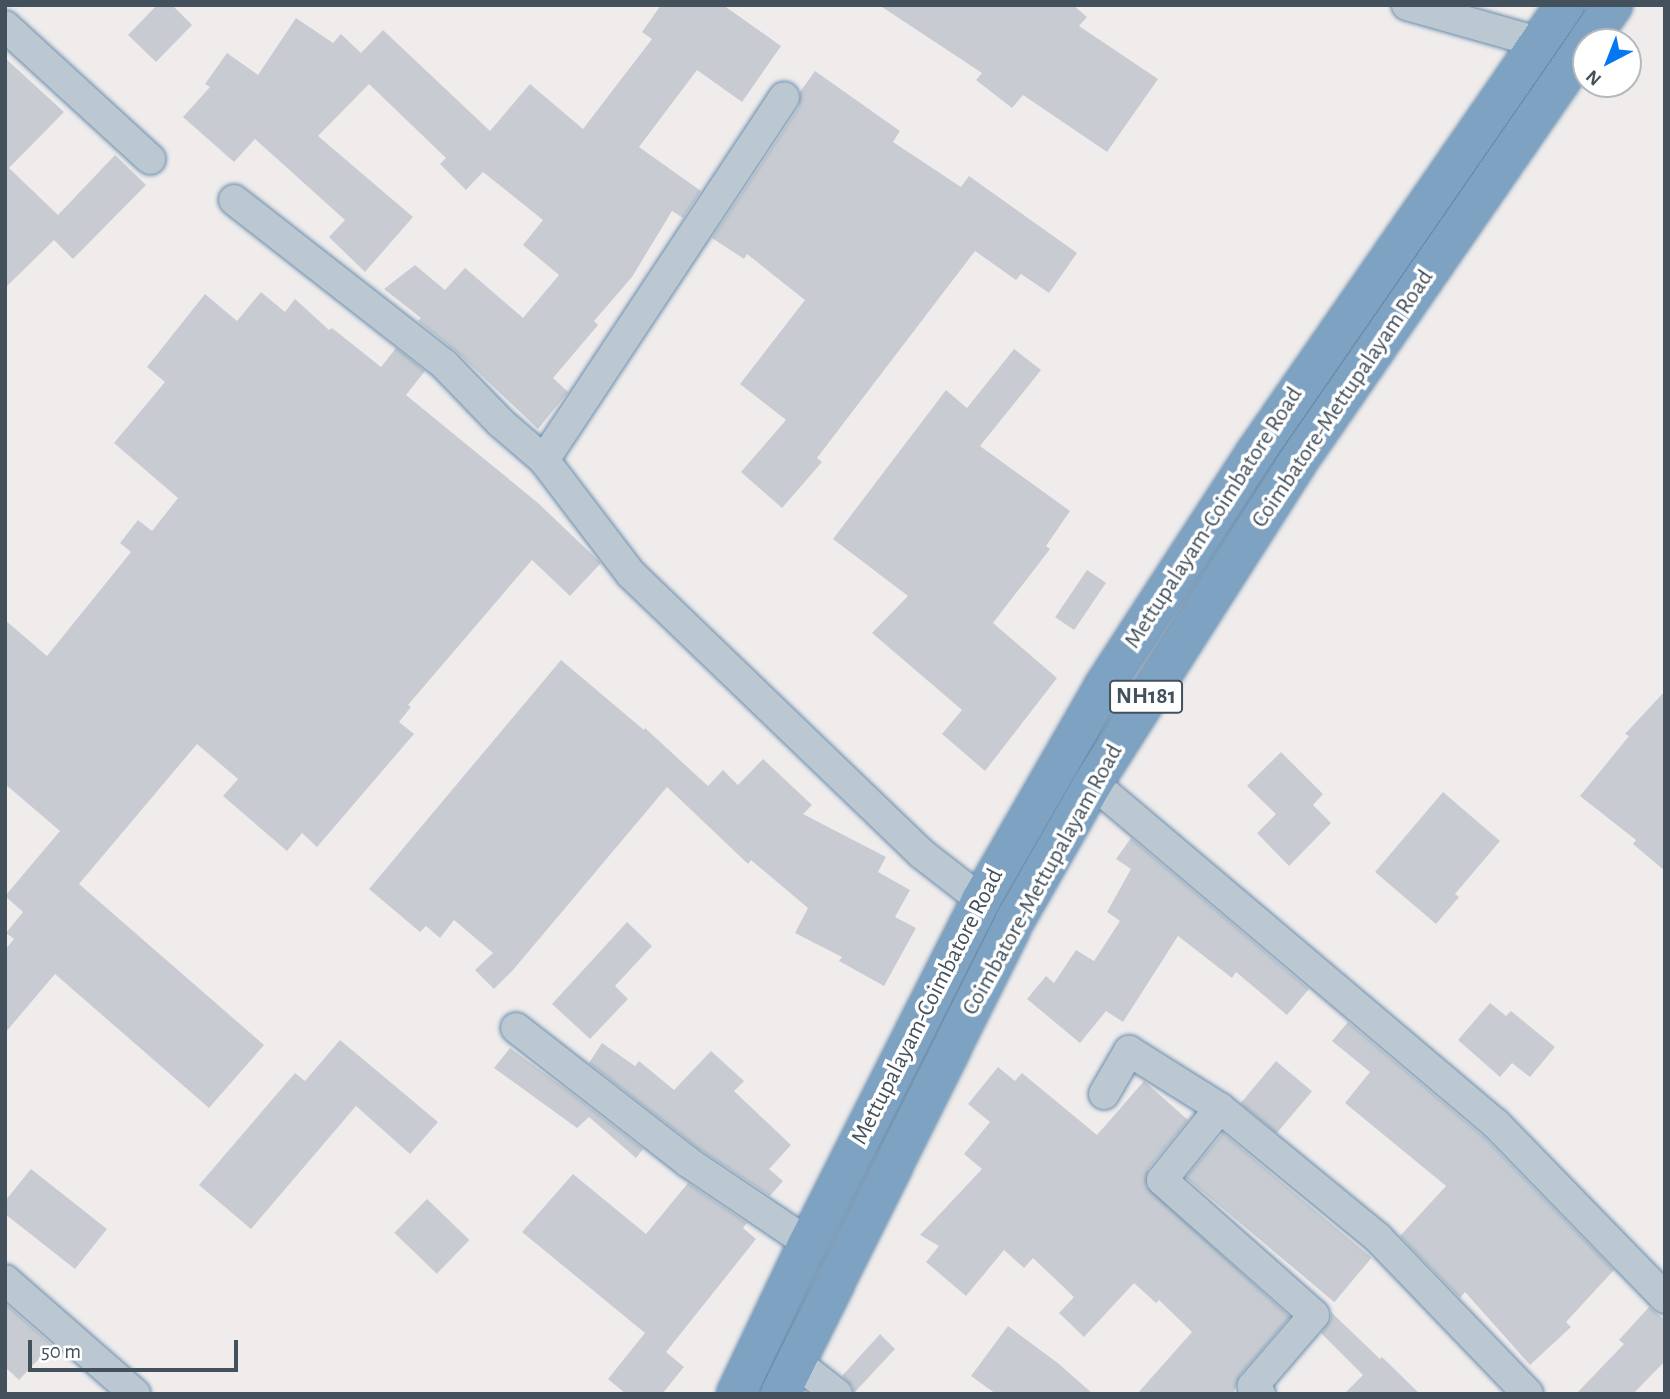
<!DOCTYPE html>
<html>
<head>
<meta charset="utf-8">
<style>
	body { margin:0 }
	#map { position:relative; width:1670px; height:1399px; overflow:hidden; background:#f0ecec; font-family:"Alegreya Sans",sans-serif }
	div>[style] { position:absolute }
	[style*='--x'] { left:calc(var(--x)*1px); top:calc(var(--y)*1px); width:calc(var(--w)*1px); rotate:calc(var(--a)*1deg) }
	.building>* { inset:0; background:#c8ccd2; transform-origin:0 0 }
	.roads { filter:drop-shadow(0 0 2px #698dad) drop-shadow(0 0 2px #698dad) }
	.minor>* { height:30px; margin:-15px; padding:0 15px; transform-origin:15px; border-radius:15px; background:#bbc8d1 }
	.highway>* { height:38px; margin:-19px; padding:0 19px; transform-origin:19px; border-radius:19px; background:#7ea2c2 }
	span { translate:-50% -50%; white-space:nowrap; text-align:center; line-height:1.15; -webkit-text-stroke:7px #fff; paint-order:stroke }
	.shield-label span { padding:2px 5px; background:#fff; border:2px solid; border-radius:5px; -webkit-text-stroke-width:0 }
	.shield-label { font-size:23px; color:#43515c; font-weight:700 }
	.street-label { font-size:24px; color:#43515c }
	.frame { position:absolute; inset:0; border:7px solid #43515c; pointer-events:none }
	.north { position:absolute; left:1572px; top:28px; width:70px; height:70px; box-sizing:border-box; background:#fff; border:2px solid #b4b9be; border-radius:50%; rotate:222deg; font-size:19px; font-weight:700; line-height:28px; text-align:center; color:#43515c }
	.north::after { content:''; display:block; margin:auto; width:24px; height:32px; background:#0577f1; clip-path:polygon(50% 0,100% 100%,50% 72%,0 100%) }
	.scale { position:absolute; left:28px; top:1340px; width:210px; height:32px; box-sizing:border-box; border:4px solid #43515c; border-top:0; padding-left:9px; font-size:21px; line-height:24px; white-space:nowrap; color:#43515c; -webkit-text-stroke:5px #fff; paint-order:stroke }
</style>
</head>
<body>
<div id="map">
	<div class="building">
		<i style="clip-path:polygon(157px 5px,172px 5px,192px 25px,156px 62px,128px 35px)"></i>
		<i style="clip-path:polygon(661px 5px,723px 5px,781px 46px,742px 102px,697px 70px,639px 147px,701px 191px,683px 218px,672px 211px,632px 277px,594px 321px,598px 325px,553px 378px,568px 392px,538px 429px,457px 352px,418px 321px,421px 318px,384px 289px,415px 265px,445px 290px,465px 268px,523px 318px,559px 275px,523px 245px,543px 220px,483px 172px,466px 190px,440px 164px,446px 158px,369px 84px,318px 136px,413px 217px,365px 272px,329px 237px,345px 220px,255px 139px,234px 162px,183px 117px,210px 87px,205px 84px,227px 53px,258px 75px,296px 18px,333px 43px,341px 34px,361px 53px,383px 30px,490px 131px,530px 84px,583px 129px,652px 39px,642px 32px)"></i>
		<i style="clip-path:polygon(879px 5px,1073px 5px,1087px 17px,1079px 26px,1158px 79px,1107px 152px,1023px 95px,1012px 108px,976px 80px,982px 73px)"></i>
		<i style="clip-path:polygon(5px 58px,64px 112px,9px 168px,58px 215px,115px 155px,146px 185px,73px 259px,54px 240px,5px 288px)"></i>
		<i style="clip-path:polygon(815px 71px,900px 131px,893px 142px,961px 187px,969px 176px,1077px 253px,1049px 293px,1021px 274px,1016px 280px,975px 251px,817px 458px,822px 462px,782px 508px,741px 472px,786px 420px,740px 384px,805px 300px,747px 254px,744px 259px,712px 238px,799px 107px,800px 92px)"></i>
		<i style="clip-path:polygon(261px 292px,285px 312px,295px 299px,329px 330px,332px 328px,381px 367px,396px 348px,425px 371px,406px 395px,538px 503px,601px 563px,570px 596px,532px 560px,408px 705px,411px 707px,399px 722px,414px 734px,317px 847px,302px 833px,287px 851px,223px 796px,238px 779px,197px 744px,79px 884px,264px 1045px,209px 1108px,55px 974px,5px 1033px,5px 950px,14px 939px,6px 933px,23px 912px,5px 896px,60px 831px,5px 784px,5px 620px,47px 656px,131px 552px,120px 543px,138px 520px,152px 531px,178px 498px,114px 443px,165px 382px,147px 367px,205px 294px,237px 321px)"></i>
		<i style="clip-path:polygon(1014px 349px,1041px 370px,980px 446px,1070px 511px,1046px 546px,1050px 549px,993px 623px,1057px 678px,985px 771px,942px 734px,962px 710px,872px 633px,908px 596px,833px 539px,946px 390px,967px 408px)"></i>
		<i style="left:1087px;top:570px;width:23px;height:57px;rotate:34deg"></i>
		<i style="clip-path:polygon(561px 660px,644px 730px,645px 728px,708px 786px,723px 770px,738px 785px,763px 759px,812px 805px,803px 814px,886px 857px,878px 872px,910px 890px,895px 917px,916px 928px,884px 986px,839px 961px,842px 957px,795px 933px,808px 908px,751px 860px,748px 864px,667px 787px,513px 970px,494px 989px,475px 970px,493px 953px,454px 920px,440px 938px,426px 926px,420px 932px,369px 889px)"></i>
		<i style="clip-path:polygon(1665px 691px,1665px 871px,1633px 844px,1636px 840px,1580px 796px,1629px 736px,1625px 734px)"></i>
		<i style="clip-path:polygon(1281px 752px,1323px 794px,1313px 805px,1331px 823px,1289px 866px,1257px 833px,1276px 814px,1247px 786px)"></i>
		<i style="clip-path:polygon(1443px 792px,1500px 841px,1455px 894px,1459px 897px,1436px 924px,1375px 872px)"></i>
		<i style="clip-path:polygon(1131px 838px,1309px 989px,1287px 1015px,1236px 972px,1232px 978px,1178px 936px,1123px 1022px,1106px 1011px,1080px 1043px,1027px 999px,1046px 976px,1054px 983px,1076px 950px,1094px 961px,1120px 921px,1107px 912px,1131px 869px,1116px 859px)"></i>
		<i style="clip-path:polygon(627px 922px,652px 946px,615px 986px,628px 999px,590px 1039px,552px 1004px)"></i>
		<i style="clip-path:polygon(1490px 1003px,1506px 1016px,1511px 1011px,1555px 1047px,1530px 1077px,1512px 1063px,1500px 1077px,1458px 1040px)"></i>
		<i style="clip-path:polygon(1348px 1022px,1484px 1137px,1614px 1270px,1566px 1322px,1571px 1327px,1530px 1365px,1465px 1292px,1460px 1298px,1400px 1236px,1446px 1186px,1345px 1103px,1370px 1072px,1332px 1041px)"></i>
		<i style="clip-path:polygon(340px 1040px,438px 1122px,410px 1154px,356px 1106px,251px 1229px,199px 1185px,295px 1073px,305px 1081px)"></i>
		<i style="clip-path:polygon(602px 1043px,635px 1066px,639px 1061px,674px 1090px,711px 1051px,744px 1081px,734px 1091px,791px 1145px,769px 1169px,783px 1181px,770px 1196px,698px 1148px,589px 1063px)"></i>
		<i style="clip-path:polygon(510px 1048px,563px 1087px,643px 1149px,636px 1158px,589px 1117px,577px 1128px,494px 1068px)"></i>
		<i style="left:1276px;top:1061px;width:47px;height:55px;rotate:40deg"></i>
		<i style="clip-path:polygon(998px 1067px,1015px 1081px,1022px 1073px,1097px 1135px,1144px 1081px,1188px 1120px,1148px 1169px,1146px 1186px,1290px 1317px,1240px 1375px,1233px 1394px,1137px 1394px,1192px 1332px,1159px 1300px,1156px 1303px,1134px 1283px,1084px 1337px,1059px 1313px,1074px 1297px,1033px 1258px,1024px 1268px,1004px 1250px,966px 1296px,926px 1262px,939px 1246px,920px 1235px,982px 1169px,964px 1154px,990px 1122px,968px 1104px)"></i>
		<i style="left:1223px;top:1133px;width:194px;height:58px;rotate:40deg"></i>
		<i style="clip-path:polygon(31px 1169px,107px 1229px,75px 1269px,5px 1214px,5px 1201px)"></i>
		<i style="clip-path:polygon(573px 1174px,646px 1234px,688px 1183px,747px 1223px,743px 1228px,756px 1239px,666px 1352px,684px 1367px,662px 1394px,626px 1394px,608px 1379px,645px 1333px,522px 1232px)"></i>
		<i style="left:427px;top:1199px;width:59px;height:47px;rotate:44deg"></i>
		<i style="clip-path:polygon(5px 1303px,52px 1345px,19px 1380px,5px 1367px)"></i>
		<i style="clip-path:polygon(1649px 1307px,1665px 1320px,1665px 1361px,1633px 1394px,1576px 1394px,1624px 1344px,1619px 1340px)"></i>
		<i style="clip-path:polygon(1331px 1312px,1380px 1359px,1382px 1357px,1420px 1394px,1344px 1394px,1363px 1375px,1321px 1333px,1331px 1319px)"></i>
		<i style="clip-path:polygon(1008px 1326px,1059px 1364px,1093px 1394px,996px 1394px,971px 1376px)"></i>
		<i style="clip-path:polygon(880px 1334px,895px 1349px,854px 1393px,853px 1387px,842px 1376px)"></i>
	</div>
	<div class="roads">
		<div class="minor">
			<i style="--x:1407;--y:5;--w:136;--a:15.8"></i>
			<i style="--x:5;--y:26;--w:197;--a:42.5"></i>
			<i style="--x:234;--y:200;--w:266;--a:38"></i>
			<i style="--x:444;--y:364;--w:82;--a:46"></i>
			<i style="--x:501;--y:423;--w:57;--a:40.7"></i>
			<i style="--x:544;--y:460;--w:143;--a:52.7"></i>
			<i style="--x:631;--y:574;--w:404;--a:43.9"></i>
			<i style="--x:922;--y:854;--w:75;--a:37.9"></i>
			<i style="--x:544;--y:460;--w:435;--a:-56.5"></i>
			<i style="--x:1093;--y:783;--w:528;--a:40.24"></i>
			<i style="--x:1496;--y:1124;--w:243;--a:45.8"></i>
			<i style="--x:516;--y:1028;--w:218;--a:37.9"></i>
			<i style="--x:688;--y:1162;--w:145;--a:34"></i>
			<i style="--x:1104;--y:1094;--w:50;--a:-59.8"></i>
			<i style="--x:1129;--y:1051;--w:107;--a:32.1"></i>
			<i style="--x:1220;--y:1108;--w:205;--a:39.4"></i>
			<i style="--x:1378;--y:1238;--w:216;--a:46.1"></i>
			<i style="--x:1220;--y:1108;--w:92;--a:128.9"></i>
			<i style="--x:1162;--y:1180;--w:203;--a:41.6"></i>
			<i style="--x:1314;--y:1315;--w:94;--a:130.7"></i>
			<i style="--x:1253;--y:1386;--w:11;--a:49"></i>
			<i style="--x:5;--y:1280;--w:173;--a:41.2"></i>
			<i style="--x:796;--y:1362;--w:52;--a:38"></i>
		</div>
		<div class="highway">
			<i style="--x:1587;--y:42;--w:45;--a:-54.9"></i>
			<i style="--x:736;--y:1394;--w:167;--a:-64.5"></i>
			<i style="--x:808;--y:1243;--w:384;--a:-63.2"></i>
			<i style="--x:981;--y:900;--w:247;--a:-60.1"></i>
			<i style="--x:1104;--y:686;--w:279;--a:-57"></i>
			<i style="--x:1256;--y:452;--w:543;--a:-55.34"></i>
			<i style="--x:780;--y:1394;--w:531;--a:-63.63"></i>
			<i style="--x:1016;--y:918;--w:155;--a:-60.3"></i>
			<i style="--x:1093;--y:783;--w:375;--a:-57.5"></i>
			<i style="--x:1294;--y:467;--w:514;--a:-55.38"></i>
		</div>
	</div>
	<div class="shield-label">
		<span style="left:1146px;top:697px">NH181</span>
	</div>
	<div class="street-label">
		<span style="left:1343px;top:399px;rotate:-56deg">Coimbatore-Mettupalayam Road</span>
		<span style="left:1214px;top:518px;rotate:-57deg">Mettupalayam-Coimbatore Road</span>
		<span style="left:1043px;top:880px;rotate:-61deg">Coimbatore-Mettupalayam Road</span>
		<span style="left:928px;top:1007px;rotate:-63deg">Mettupalayam-Coimbatore Road</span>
	</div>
	<div class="frame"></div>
	<div class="north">N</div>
	<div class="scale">50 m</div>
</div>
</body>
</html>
